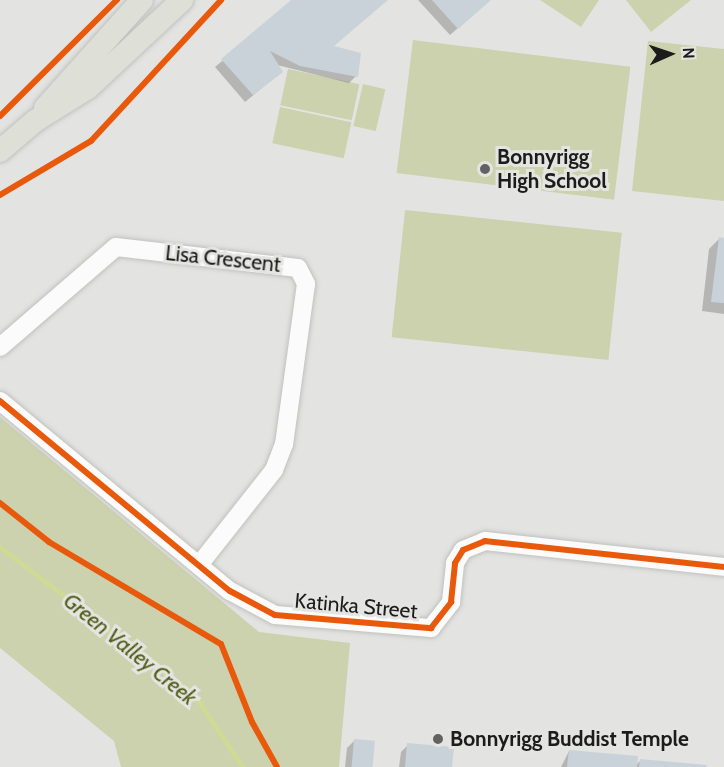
<!DOCTYPE html>
<html>
<head>
<meta charset="utf-8">
<style>
	body { margin:0 }
	#map { position:relative; width:724px; height:767px; overflow:hidden; background:#e3e4e2; font-family:Cabin,sans-serif }
	div>[style] { position:absolute }
	[style*='--x'] { left:calc(var(--x)*1px); top:calc(var(--y)*1px); width:calc(var(--w)*1px); rotate:calc(var(--a)*1deg) }
	.green>* { inset:0; background:#cbd2ad; transform-origin:0 0 }
	.shadow>* { inset:0; background:#0003 }
	.stream>* { height:4.5px; margin:-2.25px; padding:0 2.25px; transform-origin:2.25px; border-radius:2.25px; background:#ceda95 }
	.building>* { inset:0; background:#c9d2d8; transform-origin:0 0 }
	.roads { filter:drop-shadow(0 0 2px #c0c1bf) drop-shadow(0 0 2px #c0c1bf) }
	.minor>* { height:18px; margin:-9px; padding:0 9px; transform-origin:9px; border-radius:9px; background:#fbfbfb }
	.major>* { height:22px; margin:-11px; padding:0 11px; transform-origin:11px; border-radius:11px; background:#dee0d7 }
	.cycleway>* { height:6px; margin:-3px; padding:0 3px; transform-origin:3px; border-radius:3px; background:#e8590c }
	.dots>* { width:16px; height:16px; translate:-50% -50%; box-sizing:border-box; border:3px solid #e4e5e1; border-radius:50% }
	span { translate:-50% -50%; white-space:nowrap; text-align:center; line-height:1.15; -webkit-text-stroke:6px #e4e5e1; paint-order:stroke }
	.poi-label { font-size:21px; color:#1c1c1b; font-weight:700 }
	.left { translate:0 -50%; text-align:left }
	.street-label { font-size:21px; color:#1c1c1b }
	.water-label { font-size:22px; color:#535c17; font-style:italic }
	.north { position:absolute; left:640px; top:24px; width:60px; height:60px; -webkit-text-stroke:4px #e4e5e1; paint-order:stroke; rotate:87deg; font-size:16px; font-weight:700; line-height:24px; text-align:center; color:#1c1c1b }
	.north::after { content:''; display:block; margin:auto; width:21px; height:27px; background:#1c1c1b; clip-path:polygon(50% 0,100% 100%,50% 72%,0 100%) }
</style>
</head>
<body>
<div id="map">
	<div class="green">
		<i style="clip-path:polygon(540px 0,599px 0,581px 27px)"></i>
		<i style="clip-path:polygon(626px 0,691px 0,651px 32px)"></i>
		<i style="left:413px;top:40px;width:219px;height:134px;rotate:7deg"></i>
		<i style="clip-path:polygon(648px 41px,724px 49px,724px 201px,632px 191px)"></i>
		<i style="left:288px;top:69px;width:73px;height:37px;rotate:12deg"></i>
		<i style="left:363px;top:84px;width:23px;height:43px;rotate:13deg"></i>
		<i style="left:280px;top:107px;width:73px;height:37px;rotate:12deg"></i>
		<i style="left:405px;top:210px;width:218px;height:128px;rotate:6deg"></i>
		<i style="clip-path:polygon(0 417px,259px 632px,350px 643px,339px 767px,121px 767px,114px 741px,0 648px)"></i>
	</div>
	<div class="shadow">
		<i style="clip-path:polygon(294px 0,387px 0,332px 47px,356px 76px,349px 83px,277px 65px,273px 79px,245px 102px,215px 67px)"></i>
		<i style="clip-path:polygon(418px 0,490px 0,450px 35px)"></i>
		<i style="clip-path:polygon(719px 239px,724px 239px,724px 314px,702px 311px,709px 249px)"></i>
		<i style="clip-path:polygon(355px 740px,370px 767px,345px 767px,347px 748px)"></i>
		<i style="clip-path:polygon(408px 745px,451px 767px,399px 767px,401px 752px)"></i>
		<i style="clip-path:polygon(569px 751px,636px 765px,641px 760px,703px 767px,561px 767px)"></i>
	</div>
	<div class="stream">
		<i style="--x:0;--y:547;--w:243;--a:37.2"></i>
		<i style="--x:194;--y:694;--w:88;--a:56.1"></i>
	</div>
	<div class="building">
		<i style="clip-path:polygon(291px 0,388px 0,334px 46px,361px 53px,358px 77px,300px 66px,270px 51px,283px 72px,253px 95px,221px 59px)"></i>
		<i style="clip-path:polygon(432px 0,491px 0,458px 29px)"></i>
		<i style="clip-path:polygon(719px 237px,724px 238px,724px 303px,711px 302px)"></i>
		<i style="left:354px;top:739px;width:21px;height:28px;rotate:5deg"></i>
		<i style="clip-path:polygon(407px 743px,454px 747px,452px 767px,405px 767px)"></i>
		<i style="clip-path:polygon(569px 750px,638px 756px,637px 767px,567px 767px)"></i>
		<i style="clip-path:polygon(640px 759px,707px 765px,706px 767px,639px 767px)"></i>
	</div>
	<div class="roads">
		<div class="minor">
			<i style="--x:0;--y:347;--w:153;--a:-40.8"></i>
			<i style="--x:116;--y:247;--w:183;--a:6.6"></i>
			<i style="--x:298;--y:268;--w:18;--a:63"></i>
			<i style="--x:306;--y:284;--w:162;--a:97.8"></i>
			<i style="--x:284;--y:444;--w:28;--a:111"></i>
			<i style="--x:274;--y:470;--w:121;--a:128.3"></i>
			<i style="--x:0;--y:401;--w:298;--a:39.6"></i>
			<i style="--x:230;--y:591;--w:51;--a:28.1"></i>
			<i style="--x:275;--y:615;--w:157;--a:4.8"></i>
			<i style="--x:431;--y:628;--w:33;--a:-52"></i>
			<i style="--x:451;--y:602;--w:39;--a:-84"></i>
			<i style="--x:455;--y:563;--w:15;--a:-58"></i>
			<i style="--x:463;--y:550;--w:24;--a:-22"></i>
			<i style="--x:485;--y:541;--w:240;--a:6.2"></i>
		</div>
		<div class="major">
			<i style="--x:45;--y:108;--w:145;--a:-48.1"></i>
			<i style="--x:0;--y:151;--w:46;--a:-40.6"></i>
			<i style="--x:35;--y:121;--w:62;--a:-31.9"></i>
			<i style="--x:88;--y:88;--w:129;--a:-43.1"></i>
		</div>
	</div>
	<div class="cycleway">
		<i style="--x:0;--y:116;--w:165;--a:-44.8"></i>
		<i style="--x:0;--y:195;--w:106;--a:-30.7"></i>
		<i style="--x:91;--y:141;--w:192;--a:-47.3"></i>
		<i style="--x:0;--y:401;--w:298;--a:39.6"></i>
		<i style="--x:230;--y:591;--w:51;--a:28.1"></i>
		<i style="--x:275;--y:615;--w:157;--a:4.8"></i>
		<i style="--x:431;--y:628;--w:33;--a:-52"></i>
		<i style="--x:451;--y:602;--w:39;--a:-84"></i>
		<i style="--x:455;--y:563;--w:15;--a:-58"></i>
		<i style="--x:463;--y:550;--w:24;--a:-22"></i>
		<i style="--x:485;--y:541;--w:240;--a:6.2"></i>
		<i style="--x:0;--y:503;--w:63;--a:38.5"></i>
		<i style="--x:49;--y:542;--w:200;--a:30.7"></i>
		<i style="--x:221;--y:644;--w:84;--a:68.3"></i>
		<i style="--x:252;--y:722;--w:51;--a:60.9"></i>
	</div>
	<div class="dots">
		<i style="left:485px;top:169px;background:#626261"></i>
		<i style="left:438px;top:739px;background:#626261"></i>
	</div>
	<div class="poi-label">
		<span class="left" style="left:497px;top:169px">Bonnyrigg<br>High School</span>
		<span class="left" style="left:450px;top:739px">Bonnyrigg Buddist Temple</span>
	</div>
	<div class="street-label">
		<span style="left:223px;top:259px;rotate:6deg">Lisa Crescent</span>
		<span style="left:356px;top:606px;rotate:5deg">Katinka Street</span>
	</div>
	<div class="water-label">
		<span style="left:130px;top:649px;rotate:39deg">Green Valley Creek</span>
	</div>
	<div class="north">N</div>
</div>
</body>
</html>
